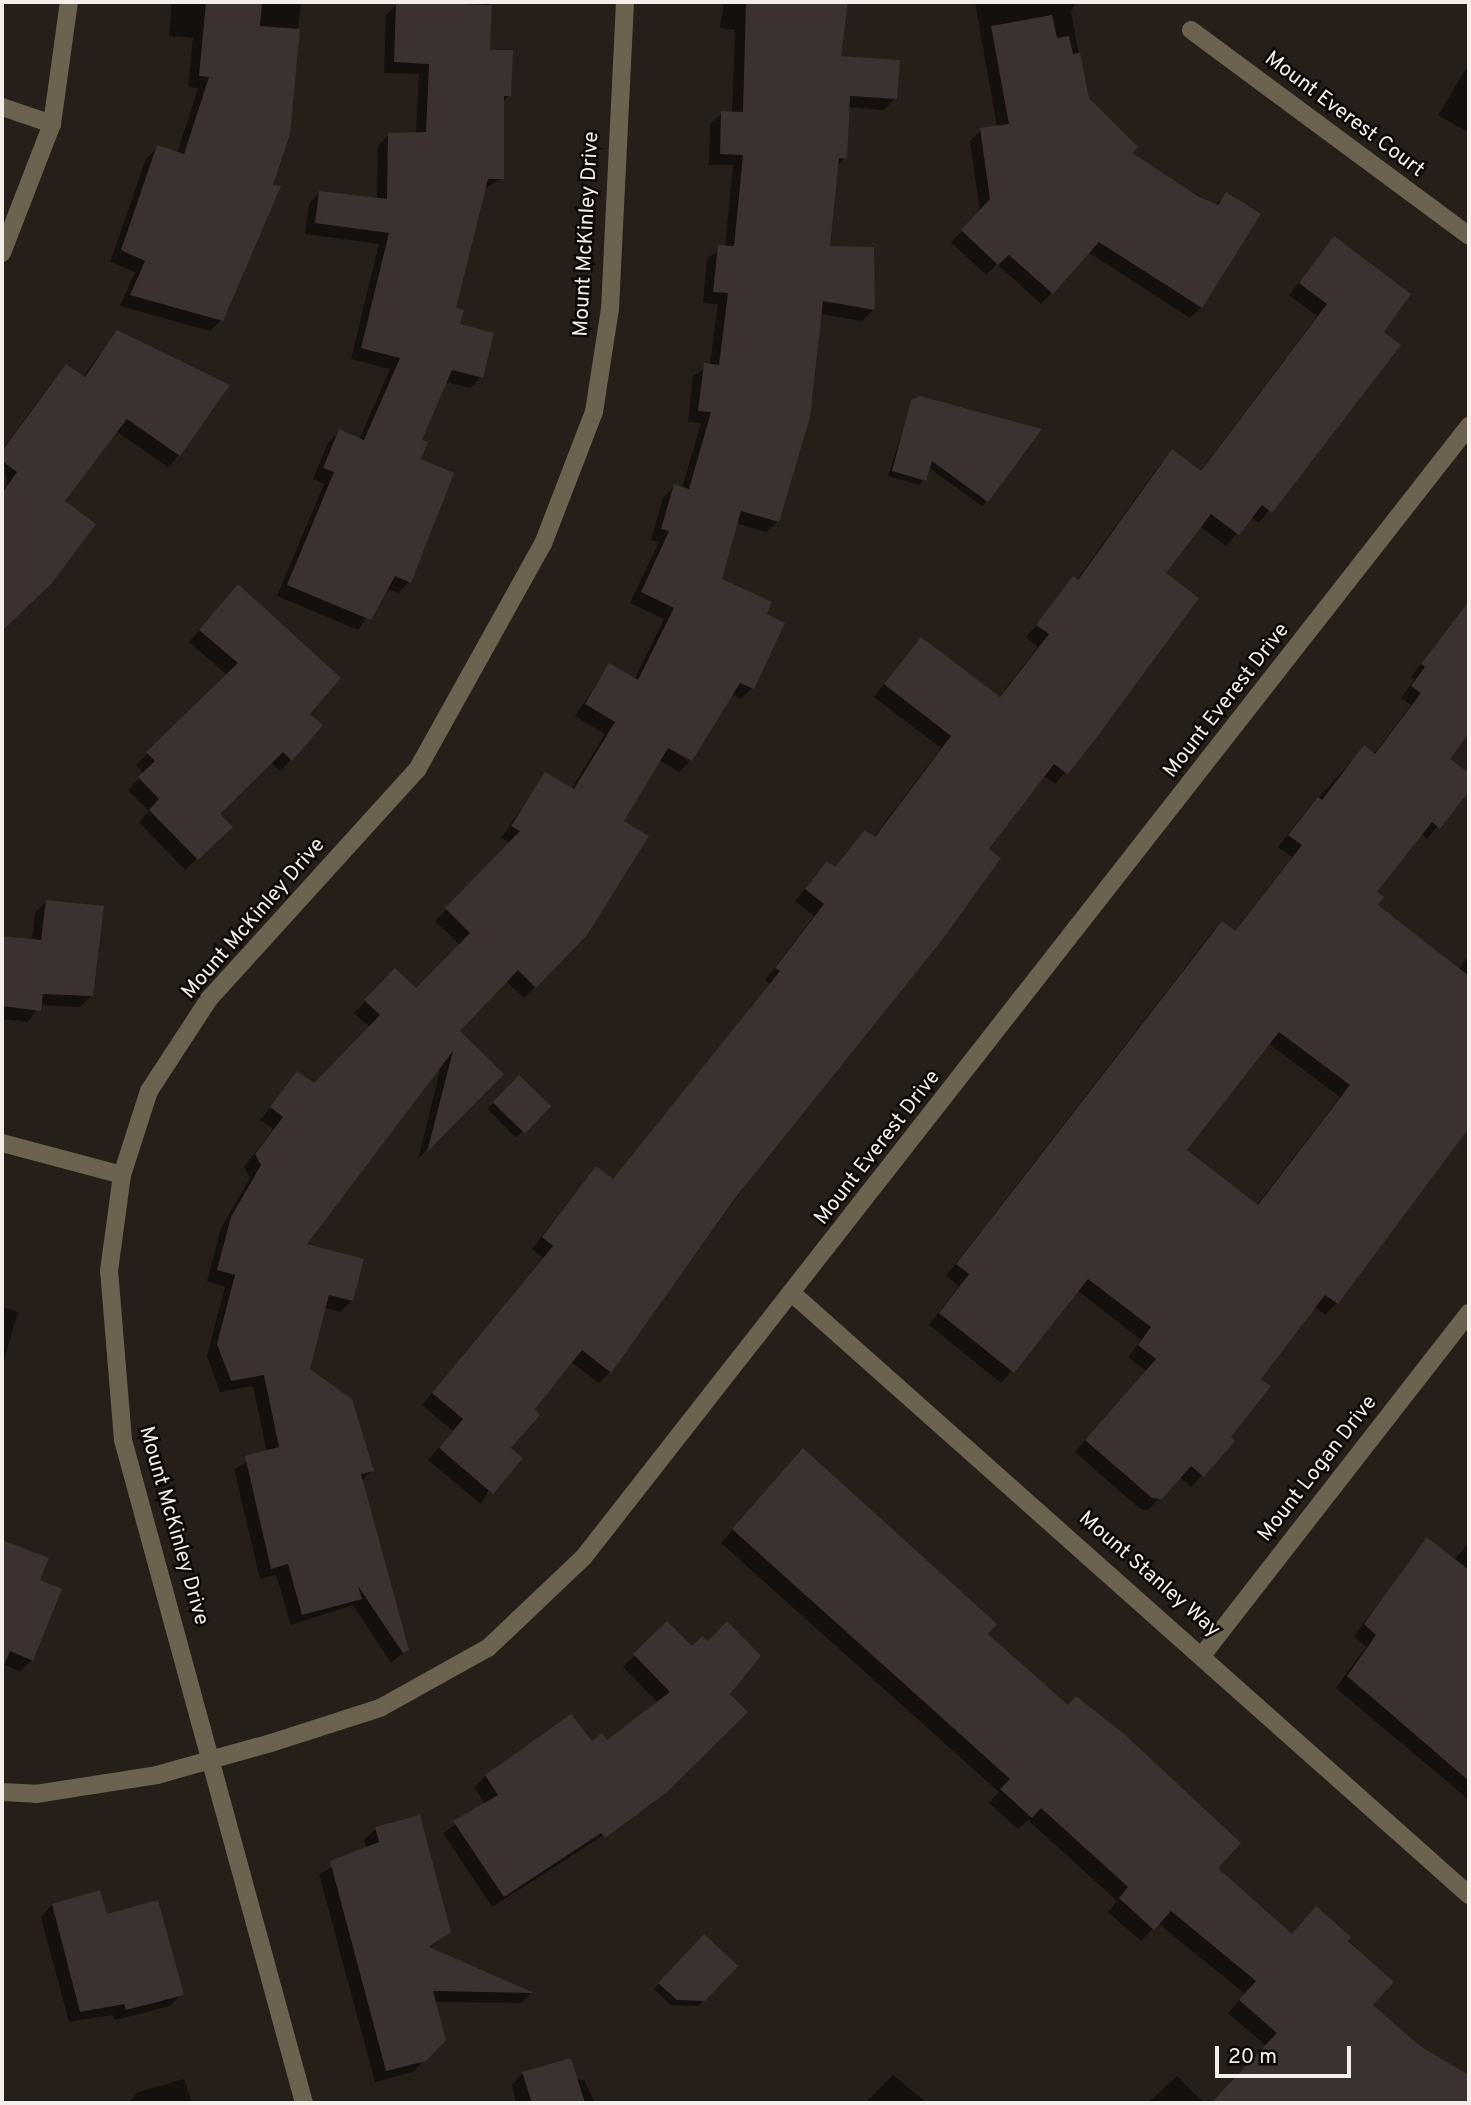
<!DOCTYPE html>
<html>
<head>
<meta charset="utf-8">
<style>
	body { margin:0 }
	#map { position:relative; width:1471px; height:2105px; overflow:hidden; background:#261e19; font-family:Overpass,sans-serif }
	div>[style] { position:absolute }
	[style*='--x'] { left:calc(var(--x)*1px); top:calc(var(--y)*1px); width:calc(var(--w)*1px); rotate:calc(var(--a)*1deg) }
	.shadow>* { inset:0; background:#0007; transform-origin:0 0 }
	.building>* { inset:0; background:#3b3130; transform-origin:0 0 }
	.minor>* { height:18px; margin:-9px; padding:0 9px; transform-origin:9px; border-radius:9px; background:#6b6250 }
	span { translate:-50% -50%; white-space:nowrap; text-align:center; line-height:1.15; -webkit-text-stroke:5px #0c0907; paint-order:stroke }
	.street-label { font-size:21px; color:#f4eeeb }
	.frame { position:absolute; inset:0; border:4px solid #f4eeeb; pointer-events:none }
	.scale { position:absolute; left:1215px; top:2046px; width:136px; height:32px; box-sizing:border-box; border:4px solid #f4eeeb; border-top:0; padding-left:9px; font-size:21px; line-height:24px; white-space:nowrap; color:#f4eeeb; -webkit-text-stroke:5px #0c0907; paint-order:stroke }
</style>
</head>
<body>
<div id="map">
	<div class="shadow">
		<i style="clip-path:polygon(172px 2px,301px 2px,288px 133px,221px 320px,210px 331px,120px 306px,135px 272px,110px 262px,146px 159px,157px 147px,177px 154px,198px 88px,188px 87px,193px 38px,169px 36px)"></i>
		<i style="clip-path:polygon(490px 2px,488px 52px,509px 96px,502px 102px,502px 178px,483px 190px,454px 309px,481px 377px,470px 388px,445px 382px,419px 441px,409px 582px,398px 593px,386px 588px,358px 630px,277px 596px,324px 484px,313px 479px,328px 443px,340px 431px,359px 440px,390px 369px,351px 359px,379px 244px,305px 234px,309px 204px,320px 192px,377px 199px,378px 146px,389px 134px,416px 134px,419px 74px,384px 73px,386px 15px,397px 4px)"></i>
		<i style="clip-path:polygon(724px 2px,846px 2px,839px 57px,895px 98px,884px 110px,847px 107px,845px 158px,836px 167px,828px 248px,873px 249px,873px 310px,862px 321px,820px 314px,778px 521px,766px 532px,736px 523px,720px 580px,765px 615px,752px 688px,741px 699px,731px 694px,690px 761px,662px 742px,689px 762px,679px 772px,659px 760px,622px 822px,586px 934px,524px 998px,505px 980px,457px 1031px,501px 1074px,418px 1159px,442px 1062px,304px 1245px,352px 1300px,340px 1312px,324px 1308px,308px 1370px,372px 1470px,361px 1482px,407px 1649px,391px 1663px,353px 1605px,291px 1625px,276px 1575px,260px 1579px,234px 1469px,267px 1452px,253px 1386px,220px 1392px,207px 1356px,225px 1287px,207px 1281px,221px 1228px,250px 1178px,244px 1167px,273px 1129px,260px 1120px,298px 1073px,313px 1085px,370px 1027px,354px 1013px,395px 971px,416px 991px,460px 945px,435px 921px,510px 843px,501px 838px,545px 774px,571px 790px,605px 734px,575px 716px,609px 665px,634px 680px,664px 619px,630px 603px,659px 542px,651px 540px,663px 498px,674px 486px,682px 488px,701px 423px,688px 422px,693px 376px,710px 365px,718px 304px,703px 303px,707px 258px,725px 247px,733px 165px,709px 165px,710px 124px,722px 113px,732px 113px,735px 30px,720px 28px)"></i>
		<i style="clip-path:polygon(975px 2px,1076px 2px,1071px 12px,1087px 99px,1129px 154px,1215px 205px,1226px 194px,1201px 307px,1190px 318px,1088px 252px,1041px 304px,997px 264px,986px 275px,951px 242px,980px 212px,970px 141px,981px 130px,997px 127px)"></i>
		<i style="clip-path:polygon(1469px 64px,1469px 133px,1438px 115px)"></i>
		<i style="clip-path:polygon(1334px 238px,1381px 332px,1399px 345px,1259px 523px,1251px 517px,1226px 546px,1200px 526px,1164px 574px,1096px 736px,1055px 784px,1043px 775px,610px 1372px,599px 1383px,571px 1362px,533px 1410px,481px 1504px,428px 1460px,453px 1431px,422px 1405px,543px 1258px,532px 1249px,585px 1180px,596px 1169px,612px 1181px,770px 984px,765px 980px,814px 916px,795px 901px,816px 875px,827px 863px,834px 868px,865px 832px,873px 838px,941px 748px,874px 697px,910px 651px,998px 698px,1038px 647px,1026px 637px,1076px 581px,1161px 463px,1173px 451px,1200px 472px,1317px 316px,1289px 295px)"></i>
		<i style="clip-path:polygon(117px 332px,179px 455px,168px 467px,116px 431px,63px 501px,51px 582px,2px 629px,2px 492px,7px 485px,2px 450px,55px 378px,67px 366px,82px 378px)"></i>
		<i style="clip-path:polygon(912px 402px,987px 501px,982px 506px,928px 467px,920px 485px,888px 476px)"></i>
		<i style="clip-path:polygon(227px 598px,308px 714px,291px 759px,280px 771px,270px 762px,218px 814px,230px 827px,185px 870px,139px 822px,149px 811px,128px 790px,144px 774px,136px 765px,227px 675px,189px 642px)"></i>
		<i style="clip-path:polygon(evenodd,1469px 601px,1469px 731px,1448px 759px,1469px 775px,1469px 788px,1427px 839px,1421px 833px,1375px 893px,1375px 905px,1458px 970px,1469px 955px,1469px 1102px,1452px 1125px,1429px 1182px,1336px 1303px,1325px 1315px,1314px 1306px,1259px 1379px,1268px 1386px,1202px 1475px,1191px 1487px,1180px 1477px,1148px 1510px,1140px 1509px,1075px 1452px,1146px 1371px,1128px 1357px,1141px 1340px,1077px 1290px,1001px 1383px,929px 1325px,959px 1286px,946px 1276px,1211px 934px,1222px 923px,1234px 932px,1292px 857px,1278px 847px,1307px 810px,1364px 748px,1373px 755px,1411px 705px,1401px 698px,1415px 679px,1411px 677px,1469px 601px,1268px 1043px,1340px 1097px,1256px 1206px,1185px 1151px,1268px 1043px)"></i>
		<i style="clip-path:polygon(46px 901px,92px 995px,80px 1007px,40px 1005px,28px 1022px,2px 1019px,2px 937px,32px 941px,35px 913px)"></i>
		<i style="left:519px;top:1077px;width:41px;height:45px;rotate:45deg"></i>
		<i style="clip-path:polygon(2px 1307px,18px 1312px,2px 1366px)"></i>
		<i style="clip-path:polygon(791px 1463px,985px 1634px,1216px 1868px,1291px 1935px,1316px 1908px,1391px 1982px,1371px 2005px,1419px 2048px,1469px 2077px,1469px 2103px,1310px 2103px,1300px 2094px,1291px 2103px,1212px 2103px,1266px 2046px,1228px 2013px,1245px 1994px,1158px 1923px,1141px 1941px,1108px 1912px,1117px 1901px,1028px 1820px,1018px 1829px,989px 1803px,999px 1792px,721px 1543px)"></i>
		<i style="clip-path:polygon(1427px 1540px,1454px 1560px,1469px 1543px,1469px 1800px,1336px 1688px,1366px 1647px,1354px 1636px)"></i>
		<i style="clip-path:polygon(2px 1542px,47px 1559px,37px 1581px,32px 1660px,20px 1671px,2px 1664px)"></i>
		<i style="clip-path:polygon(667px 1623px,746px 1712px,652px 1804px,492px 1907px,443px 1833px,485px 1804px,474px 1787px,486px 1776px,606px 1743px,658px 1703px,623px 1667px)"></i>
		<i style="clip-path:polygon(376px 1829px,449px 1932px,429px 1949px,531px 1993px,521px 2003px,434px 2002px,444px 2039px,413px 2072px,375px 2082px,319px 1874px,367px 1849px,364px 1840px)"></i>
		<i style="clip-path:polygon(52px 1905px,106px 1917px,182px 1994px,170px 2006px,115px 2020px,113px 2015px,69px 2022px,41px 1917px)"></i>
		<i style="clip-path:polygon(704px 1937px,736px 1966px,698px 2006px,671px 2005px,654px 1989px)"></i>
		<i style="clip-path:polygon(523px 2073px,584px 2080px,595px 2103px,516px 2103px,512px 2085px)"></i>
		<i style="clip-path:polygon(893px 2075px,927px 2103px,865px 2103px)"></i>
		<i style="clip-path:polygon(1177px 2076px,1204px 2103px,1148px 2103px)"></i>
		<i style="clip-path:polygon(184px 2079px,192px 2103px,128px 2103px,138px 2092px)"></i>
	</div>
	<div class="building">
		<i style="clip-path:polygon(206px 2px,262px 2px,260px 26px,300px 29px,290px 134px,273px 185px,281px 186px,223px 321px,130px 295px,145px 261px,121px 250px,157px 145px,184px 154px,209px 77px,199px 76px)"></i>
		<i style="clip-path:polygon(396px 2px,492px 5px,490px 50px,513px 50px,511px 96px,504px 96px,504px 179px,488px 179px,456px 308px,464px 310px,460px 324px,494px 333px,483px 378px,452px 370px,422px 440px,428px 442px,421px 459px,454px 473px,411px 583px,395px 576px,371px 620px,287px 585px,334px 472px,323px 468px,339px 429px,364px 440px,400px 358px,361px 348px,389px 233px,315px 223px,319px 191px,387px 199px,388px 133px,426px 132px,429px 64px,394px 62px)"></i>
		<i style="clip-path:polygon(746px 2px,848px 2px,841px 56px,900px 60px,897px 99px,850px 96px,847px 159px,839px 158px,830px 246px,874px 247px,875px 310px,823px 301px,810px 417px,779px 522px,741px 511px,722px 579px,772px 602px,767px 614px,785px 623px,754px 689px,740px 683px,692px 761px,668px 748px,624px 821px,649px 836px,587px 935px,536px 988px,518px 970px,460px 1031px,504px 1074px,427px 1152px,453px 1051px,307px 1244px,364px 1259px,353px 1301px,329px 1295px,310px 1369px,352px 1399px,374px 1471px,361px 1474px,409px 1650px,403px 1653px,358px 1586px,362px 1599px,302px 1615px,288px 1564px,271px 1569px,245px 1456px,279px 1447px,264px 1375px,231px 1381px,217px 1344px,235px 1275px,217px 1270px,231px 1217px,261px 1165px,255px 1154px,283px 1117px,270px 1107px,297px 1071px,314px 1083px,380px 1015px,364px 1000px,395px 968px,416px 988px,470px 933px,445px 908px,520px 831px,511px 826px,545px 772px,574px 789px,615px 722px,585px 704px,609px 663px,638px 680px,674px 608px,641px 592px,669px 531px,661px 529px,674px 484px,689px 489px,711px 412px,698px 411px,704px 363px,719px 365px,728px 293px,713px 292px,718px 245px,734px 246px,743px 155px,720px 154px,721px 111px,743px 112px)"></i>
		<i style="clip-path:polygon(1052px 15px,1057px 38px,1069px 36px,1073px 54px,1080px 53px,1089px 98px,1138px 147px,1132px 153px,1198px 196px,1218px 205px,1226px 192px,1261px 214px,1202px 308px,1099px 242px,1053px 294px,1009px 255px,998px 265px,961px 230px,990px 199px,980px 128px,1009px 124px,991px 26px)"></i>
		<i style="clip-path:polygon(1334px 236px,1411px 294px,1384px 332px,1401px 345px,1272px 513px,1262px 505px,1239px 535px,1211px 514px,1166px 573px,1199px 598px,1097px 737px,1068px 774px,1054px 764px,989px 849px,1001px 858px,942px 940px,736px 1197px,611px 1373px,582px 1350px,535px 1409px,540px 1415px,511px 1448px,523px 1458px,493px 1494px,439px 1448px,463px 1419px,432px 1393px,553px 1246px,542px 1237px,596px 1166px,613px 1179px,780px 971px,775px 968px,824px 904px,805px 889px,827px 861px,835px 867px,865px 830px,875px 837px,951px 736px,884px 684px,921px 637px,1000px 697px,1049px 634px,1036px 625px,1073px 576px,1078px 580px,1172px 449px,1201px 471px,1327px 304px,1299px 283px)"></i>
		<i style="clip-path:polygon(117px 330px,230px 385px,180px 456px,127px 419px,65px 501px,96px 524px,52px 583px,2px 631px,2px 493px,17px 472px,2px 461px,2px 451px,66px 364px,85px 377px)"></i>
		<i style="clip-path:polygon(920px 396px,1042px 429px,988px 502px,932px 461px,926px 481px,892px 471px,911px 400px)"></i>
		<i style="clip-path:polygon(238px 584px,341px 678px,310px 714px,323px 725px,292px 761px,283px 752px,220px 814px,233px 827px,198px 860px,149px 810px,159px 799px,138px 777px,155px 761px,146px 752px,238px 663px,199px 630px)"></i>
		<i style="clip-path:polygon(evenodd,1469px 601px,1469px 733px,1450px 759px,1469px 773px,1469px 791px,1440px 829px,1432px 822px,1377px 892px,1384px 897px,1378px 905px,1469px 976px,1469px 1128px,1338px 1304px,1325px 1295px,1261px 1379px,1271px 1386px,1231px 1437px,1235px 1441px,1204px 1477px,1191px 1466px,1162px 1499px,1152px 1498px,1085px 1440px,1156px 1359px,1138px 1345px,1151px 1327px,1088px 1279px,1014px 1373px,939px 1313px,969px 1274px,956px 1264px,1222px 921px,1235px 931px,1302px 845px,1288px 835px,1318px 797px,1322px 800px,1364px 745px,1375px 754px,1421px 693px,1411px 686px,1425px 667px,1421px 664px,1469px 601px,1279px 1032px,1350px 1085px,1258px 1205px,1187px 1150px,1279px 1032px)"></i>
		<i style="clip-path:polygon(46px 900px,104px 906px,93px 996px,43px 994px,41px 1011px,2px 1006px,2px 936px,41px 940px)"></i>
		<i style="left:519px;top:1075px;width:45px;height:38px;rotate:44deg"></i>
		<i style="clip-path:polygon(803px 1448px,997px 1624px,988px 1634px,1068px 1705px,1076px 1696px,1124px 1734px,1241px 1843px,1218px 1868px,1292px 1934px,1316px 1906px,1351px 1937px,1348px 1941px,1394px 1982px,1373px 2005px,1420px 2046px,1469px 2075px,1469px 2103px,1211px 2103px,1277px 2033px,1239px 2000px,1256px 1981px,1171px 1911px,1154px 1930px,1119px 1898px,1128px 1887px,1041px 1808px,1032px 1818px,1000px 1789px,1010px 1779px,732px 1529px)"></i>
		<i style="clip-path:polygon(1427px 1537px,1469px 1570px,1469px 1781px,1347px 1676px,1376px 1635px,1364px 1624px)"></i>
		<i style="clip-path:polygon(2px 1540px,49px 1558px,40px 1580px,62px 1589px,33px 1661px,10px 1651px,2px 1670px)"></i>
		<i style="clip-path:polygon(667px 1621px,692px 1646px,702px 1636px,708px 1641px,727px 1621px,761px 1656px,730px 1694px,748px 1712px,666px 1793px,605px 1838px,601px 1833px,504px 1897px,453px 1821px,498px 1795px,485px 1775px,571px 1714px,592px 1741px,602px 1733px,607px 1740px,670px 1692px,633px 1654px)"></i>
		<i style="clip-path:polygon(420px 1815px,451px 1932px,429px 1947px,534px 1993px,433px 1991px,446px 2040px,426px 2061px,386px 2071px,330px 1861px,379px 1842px,375px 1827px)"></i>
		<i style="clip-path:polygon(100px 1890px,107px 1914px,158px 1900px,184px 1995px,126px 2010px,124px 2004px,80px 2012px,52px 1904px)"></i>
		<i style="clip-path:polygon(704px 1934px,738px 1966px,705px 2001px,677px 2000px,658px 1983px)"></i>
		<i style="clip-path:polygon(571px 2058px,585px 2103px,532px 2103px,522px 2072px)"></i>
	</div>
	<div class="minor">
		<i style="--x:1191;--y:30;--w:346;--a:36.5"></i>
		<i style="--x:2;--y:107;--w:53;--a:18.8"></i>
		<i style="--x:2;--y:253;--w:138;--a:-68.8"></i>
		<i style="--x:52;--y:124;--w:123;--a:-82.1"></i>
		<i style="--x:2;--y:1143;--w:124;--a:14.9"></i>
		<i style="--x:793;--y:1294;--w:905;--a:41.64"></i>
		<i style="--x:1204;--y:1653;--w:431;--a:-52.1"></i>
		<i style="--x:2;--y:1792;--w:34;--a:3"></i>
		<i style="--x:36;--y:1794;--w:122;--a:-8.9"></i>
		<i style="--x:157;--y:1775;--w:118;--a:-15.7"></i>
		<i style="--x:271;--y:1743;--w:114;--a:-17.8"></i>
		<i style="--x:380;--y:1708;--w:124;--a:-29.1"></i>
		<i style="--x:488;--y:1648;--w:131;--a:-43.5"></i>
		<i style="--x:583;--y:1558;--w:1438;--a:-51.95"></i>
		<i style="--x:304;--y:2103;--w:687;--a:-105.27"></i>
		<i style="--x:123;--y:1440;--w:170;--a:-94.7"></i>
		<i style="--x:109;--y:1271;--w:97;--a:-82.3"></i>
		<i style="--x:122;--y:1175;--w:88;--a:-72.2"></i>
		<i style="--x:149;--y:1091;--w:110;--a:-56.9"></i>
		<i style="--x:209;--y:999;--w:309;--a:-47.8"></i>
		<i style="--x:417;--y:770;--w:259;--a:-60.9"></i>
		<i style="--x:543;--y:544;--w:142;--a:-68.9"></i>
		<i style="--x:594;--y:412;--w:104;--a:-81.2"></i>
		<i style="--x:610;--y:309;--w:307;--a:-87.2"></i>
	</div>
	<div class="street-label">
		<span style="left:1344px;top:115px;rotate:37deg">Mount Everest Court</span>
		<span style="left:587px;top:234px;rotate:-87deg">Mount McKinley Drive</span>
		<span style="left:1227px;top:701px;rotate:-52deg">Mount Everest Drive</span>
		<span style="left:254px;top:919px;rotate:-49deg">Mount McKinley Drive</span>
		<span style="left:878px;top:1148px;rotate:-52deg">Mount Everest Drive</span>
		<span style="left:1318px;top:1469px;rotate:-52deg">Mount Logan Drive</span>
		<span style="left:173px;top:1526px;rotate:74deg">Mount McKinley Drive</span>
		<span style="left:1149px;top:1575px;rotate:41deg">Mount Stanley Way</span>
	</div>
	<div class="frame"></div>
	<div class="scale">20 m</div>
</div>
</body>
</html>
